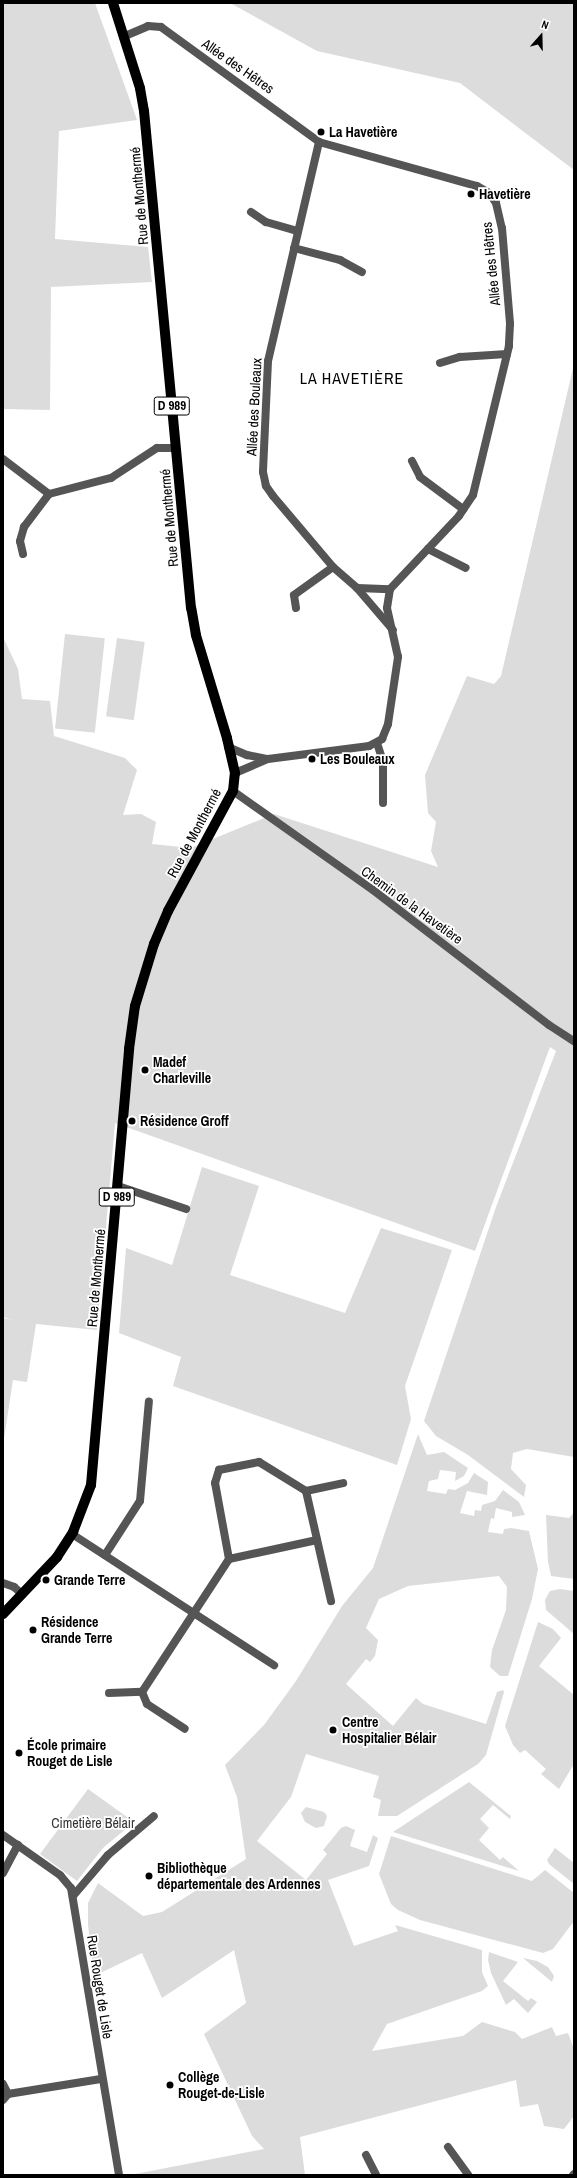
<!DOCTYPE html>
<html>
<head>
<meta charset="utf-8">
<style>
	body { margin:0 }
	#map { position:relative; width:577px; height:2178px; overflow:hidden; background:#fff; font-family:"Archivo Narrow",sans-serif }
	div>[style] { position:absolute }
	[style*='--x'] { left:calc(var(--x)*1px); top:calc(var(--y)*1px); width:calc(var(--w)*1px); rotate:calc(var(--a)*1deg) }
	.green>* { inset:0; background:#dcdcdc; transform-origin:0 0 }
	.minor>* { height:8px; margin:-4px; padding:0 4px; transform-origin:4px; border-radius:4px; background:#555 }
	.major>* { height:10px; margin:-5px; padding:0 5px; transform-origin:5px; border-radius:5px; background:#000 }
	.dots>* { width:11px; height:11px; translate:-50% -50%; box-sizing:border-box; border:2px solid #fff; border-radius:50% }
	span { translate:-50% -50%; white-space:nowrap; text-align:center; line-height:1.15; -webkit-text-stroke:3.5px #fff; paint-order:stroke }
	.shield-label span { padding:1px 3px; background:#fff; border:1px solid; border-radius:3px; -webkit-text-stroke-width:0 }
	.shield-label { font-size:13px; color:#000; font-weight:700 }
	.street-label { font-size:14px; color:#000 }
	.poi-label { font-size:14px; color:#000; font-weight:700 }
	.left { translate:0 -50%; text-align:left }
	.park-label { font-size:14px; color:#333 }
	.quarter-label { font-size:16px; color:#000; letter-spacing:1px }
	.frame { position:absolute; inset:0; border:4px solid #000; pointer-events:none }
	.north { position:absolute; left:521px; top:16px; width:40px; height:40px; -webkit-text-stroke:3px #fff; paint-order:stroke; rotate:20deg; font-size:11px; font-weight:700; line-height:16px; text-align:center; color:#000 }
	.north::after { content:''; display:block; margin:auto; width:14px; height:18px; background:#000; clip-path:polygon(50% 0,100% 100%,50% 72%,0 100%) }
</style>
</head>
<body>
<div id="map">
	<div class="green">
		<i style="clip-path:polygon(3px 3px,95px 3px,137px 120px,59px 131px,55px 239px,148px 247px,152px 282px,51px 287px,50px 410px,3px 409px)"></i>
		<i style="clip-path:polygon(230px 3px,574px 3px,574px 170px,460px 83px,317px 51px)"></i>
		<i style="clip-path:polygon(574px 364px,574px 1457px,527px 1449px,513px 1453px,511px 1469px,526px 1485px,524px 1497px,468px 1455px,436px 1436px,424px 1421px,496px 1207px,556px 1051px,550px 1047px,475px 1251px,115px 1123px,97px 1330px,36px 1324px,27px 1382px,13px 1380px,3px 1445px,3px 1318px,13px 1320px,3px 1317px,3px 637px,18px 669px,22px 699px,50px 701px,54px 736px,125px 758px,137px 770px,123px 815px,141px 814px,156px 822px,152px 844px,191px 848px,274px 814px,438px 867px,431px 851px,436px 822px,428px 813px,425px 775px,467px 676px,494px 684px,501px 676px)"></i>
		<i style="left:65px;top:634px;width:40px;height:95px;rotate:6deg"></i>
		<i style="left:117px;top:638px;width:28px;height:79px;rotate:8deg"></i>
		<i style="clip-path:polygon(202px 1167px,259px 1186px,230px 1275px,345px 1313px,381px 1228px,452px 1250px,405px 1386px,411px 1419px,397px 1465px,173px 1386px,181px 1357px,119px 1333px,126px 1248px,172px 1265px)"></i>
		<i style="clip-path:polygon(418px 1434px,427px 1455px,444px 1452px,468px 1468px,464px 1476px,455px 1481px,456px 1472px,440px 1470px,438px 1479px,429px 1481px,427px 1491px,446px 1494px,448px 1489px,455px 1490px,468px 1483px,474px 1473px,488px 1482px,487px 1495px,467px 1491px,460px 1513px,474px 1516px,475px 1510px,481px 1511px,482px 1505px,495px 1501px,503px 1490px,519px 1502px,525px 1515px,512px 1517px,512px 1512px,496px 1508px,494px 1519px,491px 1518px,488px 1532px,503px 1534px,504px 1529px,511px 1528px,529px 1531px,538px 1569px,532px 1599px,508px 1676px,500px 1676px,490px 1667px,492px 1650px,506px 1610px,507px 1587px,499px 1576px,408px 1586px,379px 1599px,366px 1628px,378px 1640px,375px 1656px,370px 1662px,366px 1659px,346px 1684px,393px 1726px,416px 1698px,423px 1704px,486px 1724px,497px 1692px,503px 1690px,504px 1692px,486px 1755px,478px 1764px,397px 1816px,378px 1816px,381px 1800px,373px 1797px,379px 1776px,306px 1754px,291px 1797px,257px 1841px,306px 1880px,327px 1854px,323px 1850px,341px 1828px,346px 1826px,355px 1830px,350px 1846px,367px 1852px,373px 1835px,378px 1838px,369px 1866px,328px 1880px,354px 1946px,398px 1931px,395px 1925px,482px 1950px,482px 1972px,488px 1986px,482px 1991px,387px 2024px,372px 2051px,463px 2036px,482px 2022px,515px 2032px,522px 2039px,552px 2027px,556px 2036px,568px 2033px,574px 2049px,574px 2116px,564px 2129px,544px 2126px,538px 2104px,520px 2107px,516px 2080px,300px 2137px,305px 2175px,130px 2175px,264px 2149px,252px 2136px,204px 2034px,246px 2003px,234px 1950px,162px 1998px,142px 1953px,94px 1976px,88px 1925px,88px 1903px,98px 1883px,143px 1916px,162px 1912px,246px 1859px,237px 1797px,225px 1765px,264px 1725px,296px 1681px,342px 1606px,373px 1568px)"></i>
		<i style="clip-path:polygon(574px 1512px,574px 1579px,551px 1576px,548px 1562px,546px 1515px,569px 1518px)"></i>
		<i style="clip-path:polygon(560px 1589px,574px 1591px,574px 1634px,546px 1610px,545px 1600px,550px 1591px)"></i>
		<i style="clip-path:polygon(538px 1622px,553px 1629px,561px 1638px,539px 1666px,574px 1695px,574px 1764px,559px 1789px,541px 1774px,546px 1769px,525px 1750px,520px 1753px,513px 1745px,505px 1726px)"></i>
		<i style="clip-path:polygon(469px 1782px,511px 1816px,510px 1819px,493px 1805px,480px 1819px,489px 1828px,479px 1840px,500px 1860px,503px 1857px,519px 1871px,393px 1832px)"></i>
		<i style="clip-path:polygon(88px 1789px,134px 1822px,103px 1848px,77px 1881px,40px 1854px)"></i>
		<i style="clip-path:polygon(306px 1807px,324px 1812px,327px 1816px,324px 1826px,316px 1828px,305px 1822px,301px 1813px)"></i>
		<i style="clip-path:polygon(391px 1836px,532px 1881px,545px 1870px,574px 1893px,574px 1921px,553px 1949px,543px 1953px,420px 1920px,398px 1910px,391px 1904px,379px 1874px)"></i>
		<i style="clip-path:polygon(555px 1848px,574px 1863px,574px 1884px,549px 1864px,547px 1860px)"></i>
		<i style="clip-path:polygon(489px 1952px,518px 1962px,503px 1981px,528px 2001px,531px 1998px,537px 2002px,528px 2013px,514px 1999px,506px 2005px,491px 1973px,488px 1960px)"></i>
		<i style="clip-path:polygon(523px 1958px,537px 1961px,548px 1967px,554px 1976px,552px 1982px)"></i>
	</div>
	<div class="minor">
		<i style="--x:125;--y:36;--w:25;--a:-23"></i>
		<i style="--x:148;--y:26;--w:13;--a:4"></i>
		<i style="--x:161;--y:27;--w:195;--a:36"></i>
		<i style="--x:319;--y:142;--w:164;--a:15.6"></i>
		<i style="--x:477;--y:186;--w:14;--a:30"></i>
		<i style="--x:489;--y:193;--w:12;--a:55"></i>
		<i style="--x:496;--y:203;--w:26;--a:77"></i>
		<i style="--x:502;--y:228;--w:96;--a:85.2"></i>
		<i style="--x:510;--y:324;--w:22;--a:93"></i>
		<i style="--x:509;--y:346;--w:153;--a:103.6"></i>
		<i style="--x:473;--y:495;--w:25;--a:124"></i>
		<i style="--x:459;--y:516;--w:100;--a:133.4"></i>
		<i style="--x:319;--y:142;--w:225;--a:103.1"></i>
		<i style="--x:268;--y:361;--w:111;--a:92.6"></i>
		<i style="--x:263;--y:472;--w:14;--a:78"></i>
		<i style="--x:266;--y:486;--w:12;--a:55"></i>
		<i style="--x:273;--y:496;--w:93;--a:49.8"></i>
		<i style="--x:333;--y:567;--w:32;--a:41"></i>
		<i style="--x:357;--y:588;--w:55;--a:49.4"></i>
		<i style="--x:251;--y:212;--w:18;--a:34"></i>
		<i style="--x:266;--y:222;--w:33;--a:16"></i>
		<i style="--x:294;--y:248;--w:48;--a:14.6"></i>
		<i style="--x:340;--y:260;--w:25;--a:29"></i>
		<i style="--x:440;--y:363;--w:21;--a:-17"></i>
		<i style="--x:460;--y:357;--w:47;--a:-3.7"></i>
		<i style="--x:3;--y:459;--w:58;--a:37.3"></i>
		<i style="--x:412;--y:461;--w:18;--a:63"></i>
		<i style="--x:420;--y:477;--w:54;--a:36.7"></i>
		<i style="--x:49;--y:494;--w:64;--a:-14.5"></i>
		<i style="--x:111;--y:478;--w:55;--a:-33.1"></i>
		<i style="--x:157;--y:448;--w:19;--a:0"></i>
		<i style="--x:428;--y:549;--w:42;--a:26.6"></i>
		<i style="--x:23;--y:554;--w:13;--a:-103"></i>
		<i style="--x:20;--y:541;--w:15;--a:-74"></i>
		<i style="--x:24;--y:527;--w:41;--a:-52.9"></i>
		<i style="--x:357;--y:588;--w:33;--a:2"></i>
		<i style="--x:296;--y:608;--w:13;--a:-99"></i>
		<i style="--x:294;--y:595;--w:48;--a:-35.7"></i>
		<i style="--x:377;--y:743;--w:20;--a:72"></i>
		<i style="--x:383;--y:762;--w:41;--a:90"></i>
		<i style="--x:228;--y:747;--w:21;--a:23"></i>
		<i style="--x:247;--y:755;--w:20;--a:11"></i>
		<i style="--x:235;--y:773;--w:36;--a:-23"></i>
		<i style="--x:268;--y:759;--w:102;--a:-7.3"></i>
		<i style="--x:369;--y:746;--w:15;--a:-28"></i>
		<i style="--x:382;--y:739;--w:16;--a:-68"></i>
		<i style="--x:388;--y:724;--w:68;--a:-81.5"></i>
		<i style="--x:398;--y:657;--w:50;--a:-102.7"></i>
		<i style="--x:387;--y:608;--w:19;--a:-81"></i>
		<i style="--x:233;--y:791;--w:171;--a:35.3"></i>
		<i style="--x:373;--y:890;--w:222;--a:37.5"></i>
		<i style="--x:549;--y:1025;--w:30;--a:33"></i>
		<i style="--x:118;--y:1186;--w:72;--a:18.7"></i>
		<i style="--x:306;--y:1491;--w:38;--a:-12"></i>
		<i style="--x:72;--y:1534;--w:241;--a:33"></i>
		<i style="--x:105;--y:1555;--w:64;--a:-57.1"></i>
		<i style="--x:140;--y:1501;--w:100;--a:-84.9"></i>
		<i style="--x:229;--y:1559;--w:90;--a:-12.2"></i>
		<i style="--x:3;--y:1583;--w:12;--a:20"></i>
		<i style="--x:14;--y:1587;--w:11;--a:41"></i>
		<i style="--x:142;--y:1692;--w:13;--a:67"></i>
		<i style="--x:147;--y:1704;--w:45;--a:33.3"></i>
		<i style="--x:109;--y:1693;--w:33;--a:-2"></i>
		<i style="--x:142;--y:1692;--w:159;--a:-56.8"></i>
		<i style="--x:229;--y:1559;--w:77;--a:-100.4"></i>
		<i style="--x:215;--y:1483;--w:14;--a:-73"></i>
		<i style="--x:219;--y:1470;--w:41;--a:-11.3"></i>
		<i style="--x:259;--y:1462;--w:55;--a:31.7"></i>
		<i style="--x:306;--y:1491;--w:113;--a:77.2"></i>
		<i style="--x:3;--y:1835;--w:70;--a:35.1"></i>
		<i style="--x:60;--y:1875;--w:17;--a:50"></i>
		<i style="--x:71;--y:1888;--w:291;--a:80.5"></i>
		<i style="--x:3;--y:1873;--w:32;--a:-62"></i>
		<i style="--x:73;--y:1896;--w:54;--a:-49.5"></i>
		<i style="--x:108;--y:1855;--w:60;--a:-40.3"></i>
		<i style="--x:3;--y:2084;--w:11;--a:63"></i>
		<i style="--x:3;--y:2100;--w:8;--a:-50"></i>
		<i style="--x:8;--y:2094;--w:94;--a:-9.2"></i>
		<i style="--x:448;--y:2147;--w:34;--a:54"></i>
		<i style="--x:366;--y:2155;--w:22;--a:63"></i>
		<i style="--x:573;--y:2175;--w:1;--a:-45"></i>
	</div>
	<div class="major">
		<i style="--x:3;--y:1614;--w:79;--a:-46.5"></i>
		<i style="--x:57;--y:1557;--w:30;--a:-57"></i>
		<i style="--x:73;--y:1532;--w:50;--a:-69"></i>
		<i style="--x:91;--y:1485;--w:438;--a:-85"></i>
		<i style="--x:129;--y:1049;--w:43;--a:-82.1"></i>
		<i style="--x:135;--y:1006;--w:65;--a:-73"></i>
		<i style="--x:154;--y:944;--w:36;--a:-67"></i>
		<i style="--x:168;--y:911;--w:136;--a:-61.6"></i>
		<i style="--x:233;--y:791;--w:18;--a:-84"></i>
		<i style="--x:235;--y:773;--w:36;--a:-103"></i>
		<i style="--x:227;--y:738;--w:108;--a:-106.8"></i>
		<i style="--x:196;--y:635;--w:27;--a:-100"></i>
		<i style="--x:191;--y:608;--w:499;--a:-95.4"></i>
		<i style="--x:144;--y:111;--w:23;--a:-100"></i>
		<i style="--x:140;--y:88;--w:89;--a:-107.6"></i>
	</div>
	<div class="dots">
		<i style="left:321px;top:132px;background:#000"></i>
		<i style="left:471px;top:194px;background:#000"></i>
		<i style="left:312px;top:759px;background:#000"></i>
		<i style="left:145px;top:1070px;background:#000"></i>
		<i style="left:132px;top:1121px;background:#000"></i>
		<i style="left:46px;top:1580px;background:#000"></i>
		<i style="left:33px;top:1630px;background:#000"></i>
		<i style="left:333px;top:1730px;background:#000"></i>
		<i style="left:19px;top:1753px;background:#000"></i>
		<i style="left:149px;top:1876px;background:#000"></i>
		<i style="left:170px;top:2085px;background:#000"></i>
	</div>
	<div class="shield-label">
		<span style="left:172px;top:406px">D 989</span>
		<span style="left:117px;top:1197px">D 989</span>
	</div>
	<div class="street-label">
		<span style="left:238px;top:66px;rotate:35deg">Allée des Hêtres</span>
		<span style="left:139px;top:196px;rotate:-95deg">Rue de Monthermé</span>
		<span style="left:491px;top:264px;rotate:-96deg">Allée des Hêtres</span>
		<span style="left:254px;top:407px;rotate:-87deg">Allée des Bouleaux</span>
		<span style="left:169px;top:518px;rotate:-95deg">Rue de Monthermé</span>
		<span style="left:194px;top:833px;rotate:-62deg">Rue de Monthermé</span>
		<span style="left:412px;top:905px;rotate:36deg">Chemin de la Havetière</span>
		<span style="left:96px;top:1278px;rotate:-85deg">Rue de Monthermé</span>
		<span style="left:100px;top:1987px;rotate:81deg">Rue Rouget de Lisle</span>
	</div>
	<div class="poi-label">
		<span class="left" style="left:329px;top:132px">La Havetière</span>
		<span class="left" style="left:479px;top:194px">Havetière</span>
		<span class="left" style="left:320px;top:759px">Les Bouleaux</span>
		<span class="left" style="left:153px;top:1070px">Madef<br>Charleville</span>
		<span class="left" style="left:140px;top:1121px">Résidence Groff</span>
		<span class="left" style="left:54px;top:1580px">Grande Terre</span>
		<span class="left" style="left:41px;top:1630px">Résidence<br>Grande Terre</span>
		<span class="left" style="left:342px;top:1730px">Centre<br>Hospitalier Bélair</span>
		<span class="left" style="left:27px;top:1753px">École primaire<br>Rouget de Lisle</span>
		<span class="left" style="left:157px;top:1876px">Bibliothèque<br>départementale des Ardennes</span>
		<span class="left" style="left:178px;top:2085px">Collège<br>Rouget-de-Lisle</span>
	</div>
	<div class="park-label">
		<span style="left:93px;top:1823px">Cimetière Bélair</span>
	</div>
	<div class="quarter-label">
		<span style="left:352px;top:378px">LA HAVETIÈRE</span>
	</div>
	<div class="frame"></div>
	<div class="north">N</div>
</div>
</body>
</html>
